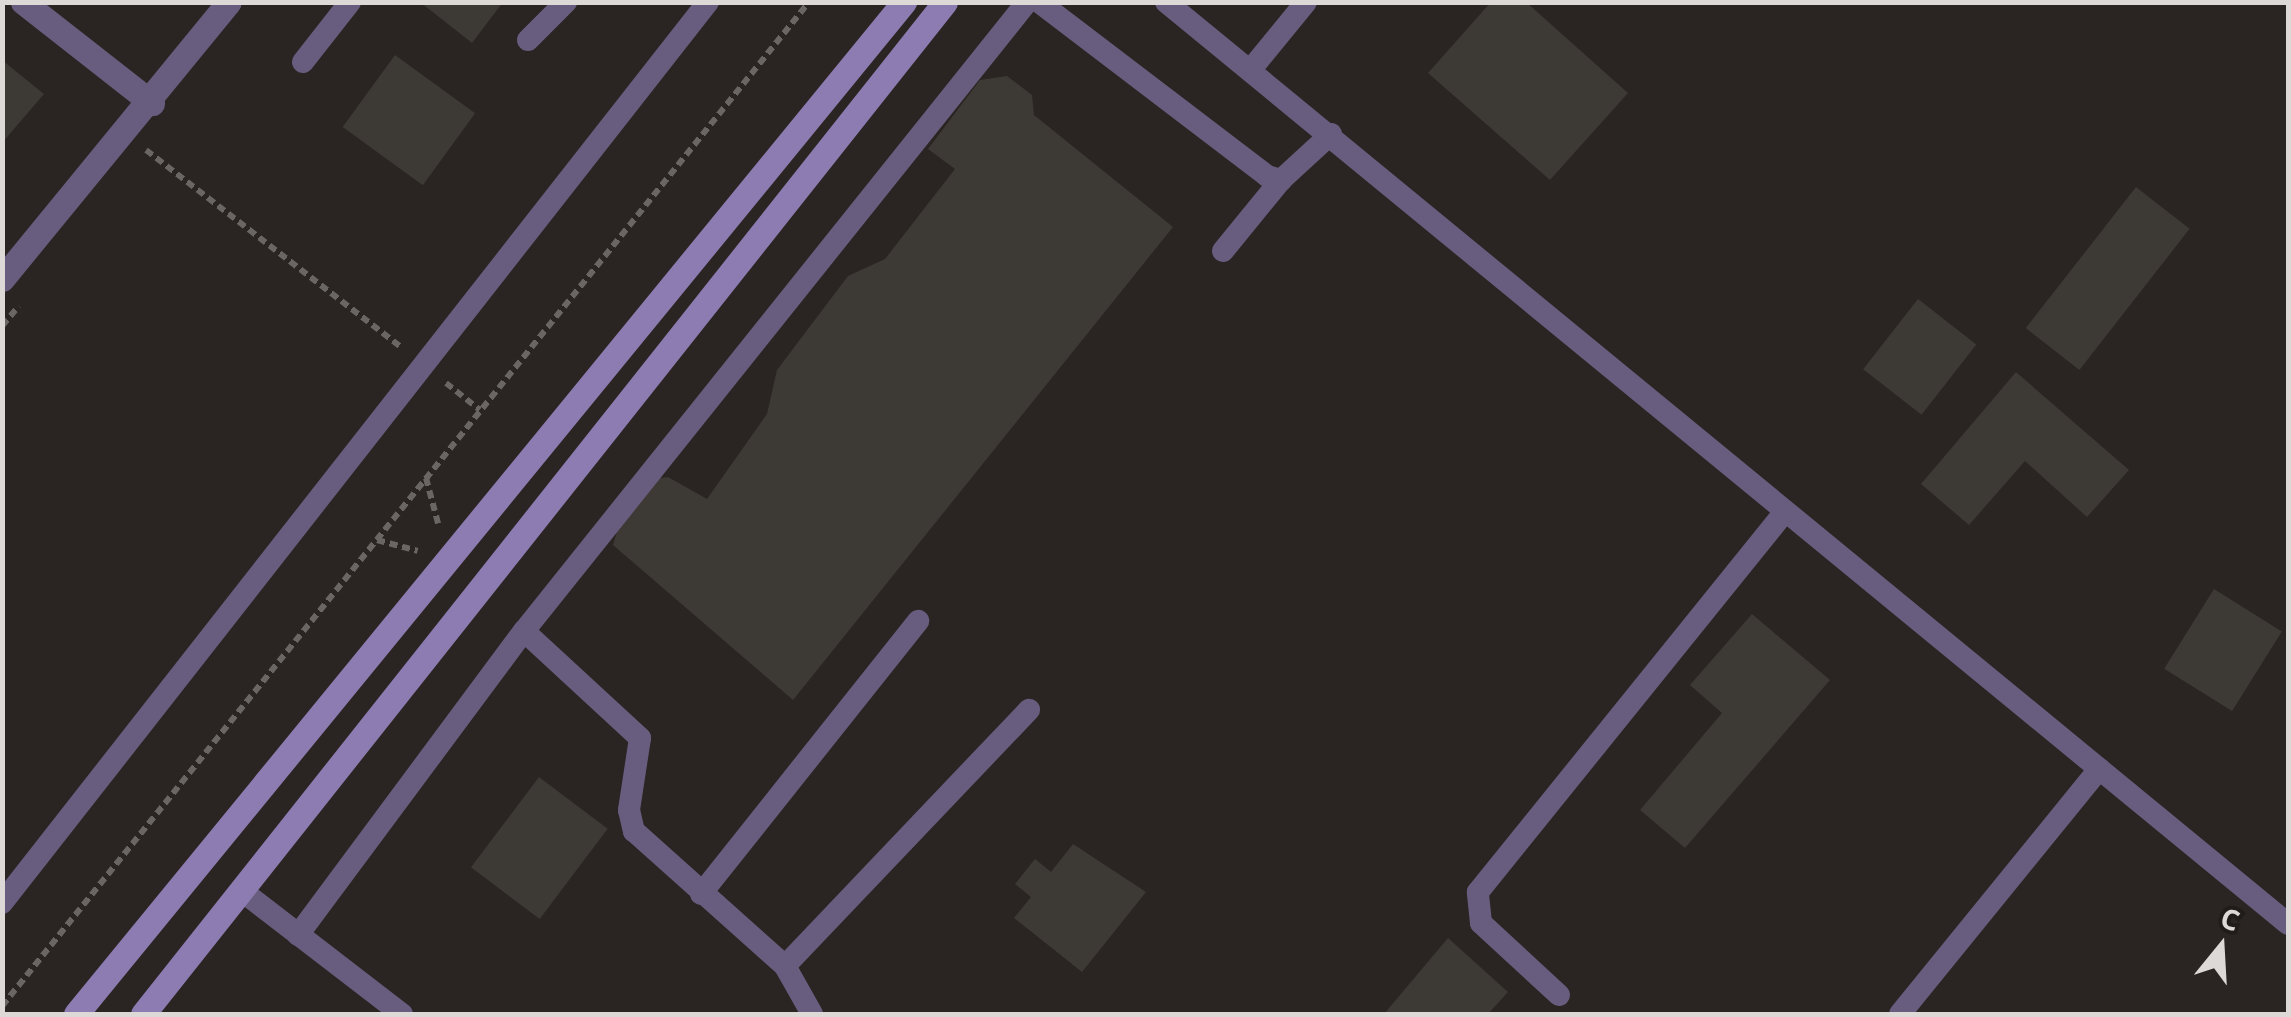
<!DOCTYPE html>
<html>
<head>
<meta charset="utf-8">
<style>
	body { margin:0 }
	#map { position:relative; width:2291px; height:1017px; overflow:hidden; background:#2a2522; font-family:"Open Sans",sans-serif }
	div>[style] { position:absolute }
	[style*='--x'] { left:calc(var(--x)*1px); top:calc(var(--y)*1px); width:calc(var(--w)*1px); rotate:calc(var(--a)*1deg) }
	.building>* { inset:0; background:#3d3935; transform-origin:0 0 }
	.path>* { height:6px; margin-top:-3px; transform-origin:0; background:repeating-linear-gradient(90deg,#6a6664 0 8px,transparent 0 13px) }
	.lane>* { height:22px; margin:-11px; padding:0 11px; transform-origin:11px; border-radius:11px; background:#685d7e }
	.street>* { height:25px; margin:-12.5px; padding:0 12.5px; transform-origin:12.5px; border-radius:12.5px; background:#685d7e }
	.secondary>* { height:25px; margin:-12.5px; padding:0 12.5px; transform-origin:12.5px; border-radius:12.5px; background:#8d7cb1 }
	span { translate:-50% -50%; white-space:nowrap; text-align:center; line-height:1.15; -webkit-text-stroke:10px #201c19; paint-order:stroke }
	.frame { position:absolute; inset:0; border:5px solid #dcd9d7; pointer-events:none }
	.north { position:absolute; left:2171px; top:897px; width:100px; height:100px; -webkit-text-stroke:8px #201c19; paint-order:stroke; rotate:18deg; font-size:28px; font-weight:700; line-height:40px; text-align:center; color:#dcd9d7 }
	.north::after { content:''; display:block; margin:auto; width:35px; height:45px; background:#dcd9d7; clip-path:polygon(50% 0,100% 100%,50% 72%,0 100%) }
</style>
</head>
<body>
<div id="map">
	<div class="building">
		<i style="clip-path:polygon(420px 2px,503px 2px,472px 43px)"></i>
		<i style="clip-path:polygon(1491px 2px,1526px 2px,1628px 93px,1550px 180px,1428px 73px)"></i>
		<i style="left:395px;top:55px;width:99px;height:89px;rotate:36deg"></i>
		<i style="clip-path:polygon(2px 60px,44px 94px,2px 143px)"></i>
		<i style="clip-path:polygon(1007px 76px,1032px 95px,1034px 115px,1173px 227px,793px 700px,613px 545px,619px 525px,653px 479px,668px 477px,707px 499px,767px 414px,777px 370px,848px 276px,885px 259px,955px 169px,928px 149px,980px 80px)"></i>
		<i style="left:2136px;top:187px;width:68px;height:179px;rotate:38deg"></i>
		<i style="left:1918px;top:299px;width:74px;height:89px;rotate:38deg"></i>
		<i style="clip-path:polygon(2016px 372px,2129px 470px,2087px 517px,2025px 461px,1969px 525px,1921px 484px)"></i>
		<i style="left:2214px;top:589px;width:80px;height:94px;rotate:32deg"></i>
		<i style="clip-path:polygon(1752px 614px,1830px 680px,1685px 848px,1640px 810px,1722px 713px,1690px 685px)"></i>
		<i style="left:539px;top:777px;width:86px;height:113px;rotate:37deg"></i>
		<i style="clip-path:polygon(1073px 844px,1146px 892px,1082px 972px,1014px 918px,1031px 897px,1015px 884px,1035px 859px,1051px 872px)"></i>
		<i style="clip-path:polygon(1448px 938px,1508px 992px,1488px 1014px,1384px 1014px)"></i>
	</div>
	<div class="path">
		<i style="--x:146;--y:150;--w:322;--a:37.7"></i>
		<i style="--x:2;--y:326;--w:26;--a:-50"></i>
		<i style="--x:446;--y:383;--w:43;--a:38.5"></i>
		<i style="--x:426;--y:478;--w:47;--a:75.1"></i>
		<i style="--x:377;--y:540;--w:42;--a:15"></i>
		<i style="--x:2;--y:1006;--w:1288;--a:-51.21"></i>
	</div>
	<div class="lane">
		<i style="--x:1039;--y:2;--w:287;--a:37.3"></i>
		<i style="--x:1267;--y:176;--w:15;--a:16"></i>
		<i style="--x:1281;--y:180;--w:68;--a:-42.6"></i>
		<i style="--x:1166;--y:2;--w:1452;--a:39.41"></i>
		<i style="--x:528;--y:40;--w:54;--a:-45"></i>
		<i style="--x:303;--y:62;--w:76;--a:-51.9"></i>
		<i style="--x:1252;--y:68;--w:85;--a:-50.7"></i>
		<i style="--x:1223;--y:251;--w:92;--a:-50.8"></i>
		<i style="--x:524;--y:631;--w:158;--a:42.7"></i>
		<i style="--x:640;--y:738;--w:73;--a:98.7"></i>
		<i style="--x:629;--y:810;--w:22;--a:77"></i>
		<i style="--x:634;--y:831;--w:203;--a:41.8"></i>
		<i style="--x:785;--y:966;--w:55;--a:60.6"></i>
		<i style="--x:242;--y:891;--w:202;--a:37.6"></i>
		<i style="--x:701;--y:894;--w:349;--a:-51.5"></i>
		<i style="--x:2;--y:903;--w:1145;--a:-51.92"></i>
		<i style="--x:298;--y:935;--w:379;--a:-53.4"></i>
		<i style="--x:524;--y:631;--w:805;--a:-51.35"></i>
		<i style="--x:785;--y:966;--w:354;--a:-46.4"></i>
		<i style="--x:1559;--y:995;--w:106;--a:-137.3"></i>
		<i style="--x:1481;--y:923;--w:31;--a:-96"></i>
		<i style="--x:1478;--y:892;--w:489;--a:-51.1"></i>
		<i style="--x:1900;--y:1014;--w:316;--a:-50.9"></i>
	</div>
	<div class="street">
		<i style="--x:23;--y:2;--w:164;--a:38.1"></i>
		<i style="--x:2;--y:279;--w:358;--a:-50.7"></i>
	</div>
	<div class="secondary">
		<i style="--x:76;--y:1014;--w:1308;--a:-50.71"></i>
		<i style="--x:143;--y:1014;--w:1291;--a:-51.6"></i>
	</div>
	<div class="frame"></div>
	<div class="north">С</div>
</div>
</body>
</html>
